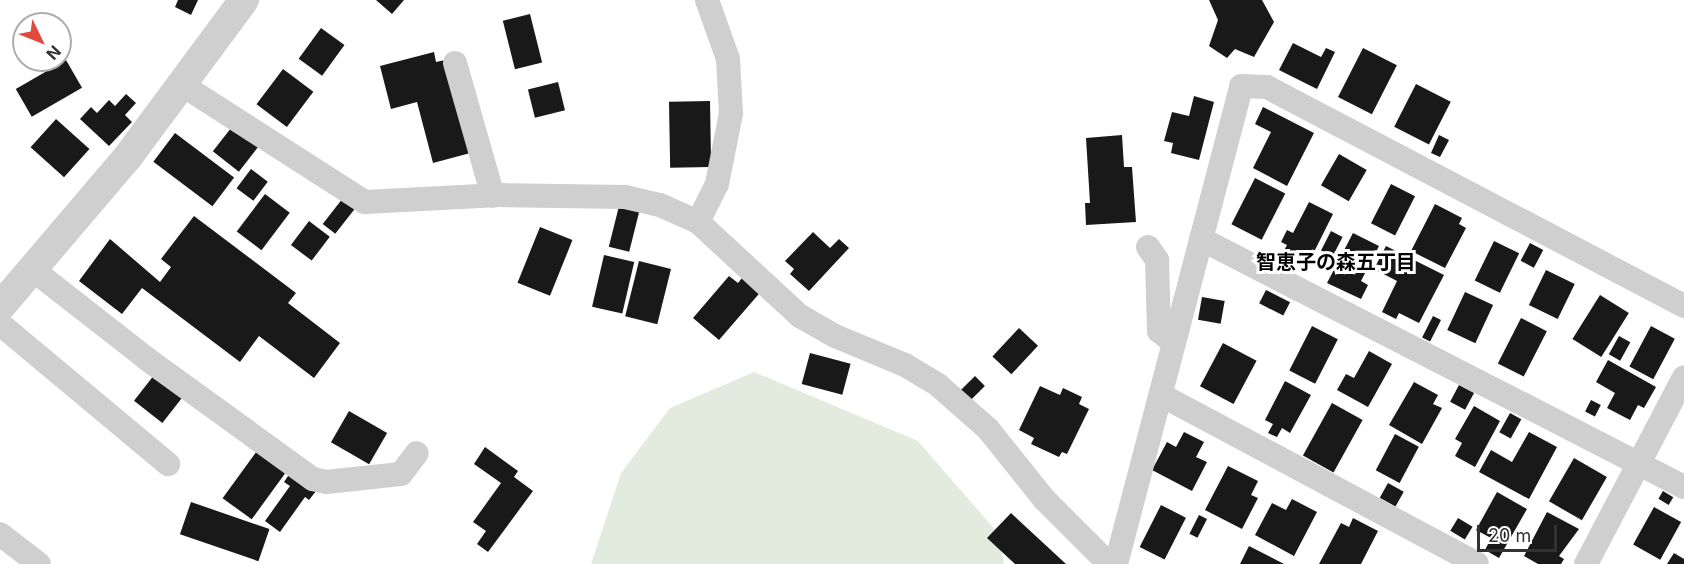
<!DOCTYPE html>
<html>
<head>
<meta charset="utf-8">
<style>
	body { margin:0 }
	#map { position:relative; width:1684px; height:564px; overflow:hidden; background:#fff; font-family:Inter,"Noto Sans JP",sans-serif }
	div>[style] { position:absolute }
	[style*='--x'] { left:calc(var(--x)*1px); top:calc(var(--y)*1px); width:calc(var(--w)*1px); rotate:calc(var(--a)*1deg) }
	.green>* { inset:0; background:#e3ebdf }
	.building>* { inset:0; background:#191919; transform-origin:0 0 }
	.minor>* { height:24px; margin:-12px; padding:0 12px; transform-origin:12px; border-radius:12px; background:#cfcfcf }
	.tertiary>* { height:30px; margin:-15px; padding:0 15px; transform-origin:15px; border-radius:15px; background:#cfcfcf }
	span { translate:-50% -50%; white-space:nowrap; text-align:center; line-height:1.15; -webkit-text-stroke:6px #fff; paint-order:stroke }
	.neighbourhood-label { font-size:20px; color:#000; font-weight:700 }
	.north { position:absolute; left:12px; top:12px; width:60px; height:60px; box-sizing:border-box; background:#fff; border:2px solid #adadad; border-radius:50%; rotate:133deg; font-size:16px; font-weight:700; line-height:24px; text-align:center; color:#323232 }
	.north::after { content:''; display:block; margin:auto; width:21px; height:27px; background:#e1493d; clip-path:polygon(50% 0,100% 100%,50% 72%,0 100%) }
	.scale { position:absolute; left:1477px; top:525px; width:80px; height:27px; box-sizing:border-box; border:3px solid #323232; border-top:0; padding-left:8px; font-size:18px; line-height:21px; white-space:nowrap; color:#323232; -webkit-text-stroke:4px #fff; paint-order:stroke }
</style>
</head>
<body>
<div id="map">
	<div class="green">
		<i style="clip-path:polygon(754px 372px,918px 441px,997px 532px,1004px 564px,591px 564px,621px 473px,670px 408px)"></i>
	</div>
	<div class="building">
		<i style="clip-path:polygon(178px 0,198px 0,191px 15px,175px 7px)"></i>
		<i style="clip-path:polygon(376px 0,404px 0,392px 14px)"></i>
		<i style="clip-path:polygon(1209px 0,1262px 0,1274px 22px,1254px 57px,1235px 49px,1227px 58px,1209px 46px,1218px 20px)"></i>
		<i style="left:530px;top:14px;width:50px;height:28px;rotate:76deg"></i>
		<i style="left:321px;top:28px;width:29px;height:38px;rotate:36deg"></i>
		<i style="clip-path:polygon(1293px 43px,1321px 57px,1326px 48px,1335px 52px,1317px 89px,1279px 70px)"></i>
		<i style="left:1363px;top:48px;width:38px;height:55px;rotate:27deg"></i>
		<i style="clip-path:polygon(434px 52px,436px 62px,450px 59px,474px 152px,433px 163px,417px 102px,391px 109px,380px 66px)"></i>
		<i style="left:66px;top:60px;width:32px;height:58px;rotate:60deg"></i>
		<i style="left:283px;top:69px;width:38px;height:44px;rotate:37deg"></i>
		<i style="left:558px;top:82px;width:29px;height:31px;rotate:76deg"></i>
		<i style="left:1416px;top:84px;width:39px;height:48px;rotate:27deg"></i>
		<i style="clip-path:polygon(126px 94px,136px 103px,125px 115px,132px 122px,109px 146px,80px 119px,91px 107px,97px 113px,109px 100px,115px 106px)"></i>
		<i style="clip-path:polygon(1194px 96px,1214px 102px,1199px 160px,1171px 153px,1173px 143px,1164px 141px,1172px 112px,1189px 116px)"></i>
		<i style="left:710px;top:101px;width:66px;height:41px;rotate:89deg"></i>
		<i style="clip-path:polygon(1263px 107px,1314px 133px,1287px 186px,1253px 168px,1271px 132px,1255px 124px)"></i>
		<i style="left:56px;top:119px;width:45px;height:38px;rotate:42deg"></i>
		<i style="left:235px;top:123px;width:33px;height:36px;rotate:38deg"></i>
		<i style="left:175px;top:133px;width:74px;height:36px;rotate:37deg"></i>
		<i style="clip-path:polygon(1122px 135px,1124px 167px,1132px 167px,1136px 222px,1086px 225px,1085px 203px,1090px 203px,1086px 138px)"></i>
		<i style="clip-path:polygon(1439px 135px,1449px 140px,1440px 157px,1431px 153px)"></i>
		<i style="left:1339px;top:154px;width:32px;height:36px;rotate:30deg"></i>
		<i style="left:251px;top:169px;width:21px;height:24px;rotate:37deg"></i>
		<i style="left:1255px;top:178px;width:34px;height:52px;rotate:27deg"></i>
		<i style="left:1391px;top:184px;width:27px;height:44px;rotate:27deg"></i>
		<i style="left:265px;top:194px;width:31px;height:47px;rotate:37deg"></i>
		<i style="left:343px;top:198px;width:16px;height:33px;rotate:38deg"></i>
		<i style="clip-path:polygon(1309px 202px,1333px 214px,1307px 266px,1282px 254px,1287px 245px,1281px 242px,1287px 230px,1293px 233px)"></i>
		<i style="clip-path:polygon(1435px 204px,1462px 218px,1459px 224px,1466px 228px,1445px 268px,1411px 251px)"></i>
		<i style="left:619px;top:206px;width:21px;height:42px;rotate:14deg"></i>
		<i style="clip-path:polygon(194px 216px,296px 293px,288px 303px,340px 343px,314px 378px,259px 336px,240px 362px,142px 288px,122px 314px,79px 281px,110px 239px,160px 282px,171px 267px,161px 259px)"></i>
		<i style="left:309px;top:221px;width:26px;height:30px;rotate:37deg"></i>
		<i style="left:540px;top:227px;width:35px;height:60px;rotate:22deg"></i>
		<i style="left:1331px;top:231px;width:13px;height:22px;rotate:27deg"></i>
		<i style="clip-path:polygon(813px 232px,830px 248px,839px 239px,849px 248px,809px 291px,790px 274px,794px 269px,785px 261px)"></i>
		<i style="clip-path:polygon(1353px 233px,1379px 246px,1361px 281px,1368px 285px,1361px 299px,1327px 283px)"></i>
		<i style="left:1494px;top:241px;width:28px;height:44px;rotate:26deg"></i>
		<i style="left:1530px;top:243px;width:15px;height:20px;rotate:28deg"></i>
		<i style="clip-path:polygon(1386px 246px,1444px 275px,1419px 323px,1399px 313px,1396px 319px,1382px 312px,1397px 281px,1374px 269px)"></i>
		<i style="left:604px;top:255px;width:31px;height:53px;rotate:13deg"></i>
		<i style="left:639px;top:261px;width:33px;height:57px;rotate:14deg"></i>
		<i style="left:1546px;top:270px;width:32px;height:39px;rotate:26deg"></i>
		<i style="clip-path:polygon(746px 273px,764px 288px,719px 340px,693px 318px,729px 276px,738px 283px)"></i>
		<i style="left:1266px;top:290px;width:27px;height:15px;rotate:27deg"></i>
		<i style="left:1465px;top:292px;width:31px;height:42px;rotate:25deg"></i>
		<i style="left:1600px;top:295px;width:34px;height:52px;rotate:32deg"></i>
		<i style="left:1202px;top:297px;width:23px;height:23px;rotate:10deg"></i>
		<i style="left:1433px;top:316px;width:9px;height:24px;rotate:27deg"></i>
		<i style="left:1521px;top:318px;width:29px;height:51px;rotate:27deg"></i>
		<i style="left:1312px;top:326px;width:29px;height:50px;rotate:27deg"></i>
		<i style="left:1651px;top:326px;width:27px;height:46px;rotate:28deg"></i>
		<i style="left:1019px;top:328px;width:26px;height:39px;rotate:43deg"></i>
		<i style="left:1619px;top:336px;width:13px;height:21px;rotate:29deg"></i>
		<i style="left:1223px;top:343px;width:38px;height:49px;rotate:28deg"></i>
		<i style="clip-path:polygon(1369px 351px,1392px 364px,1368px 407px,1337px 390px,1346px 374px,1354px 378px)"></i>
		<i style="left:810px;top:353px;width:42px;height:32px;rotate:15deg"></i>
		<i style="clip-path:polygon(1608px 360px,1656px 387px,1644px 408px,1638px 405px,1630px 420px,1607px 408px,1615px 393px,1596px 382px)"></i>
		<i style="left:158px;top:370px;width:36px;height:39px;rotate:38deg"></i>
		<i style="left:975px;top:376px;width:14px;height:21px;rotate:45deg"></i>
		<i style="clip-path:polygon(1285px 381px,1311px 395px,1290px 433px,1282px 428px,1277px 437px,1268px 433px,1273px 424px,1265px 420px)"></i>
		<i style="clip-path:polygon(1414px 382px,1438px 395px,1433px 404px,1442px 408px,1422px 444px,1389px 425px)"></i>
		<i style="left:1459px;top:385px;width:17px;height:19px;rotate:28deg"></i>
		<i style="clip-path:polygon(1040px 386px,1060px 395px,1063px 388px,1082px 397px,1079px 404px,1089px 409px,1067px 454px,1062px 452px,1059px 457px,1031px 444px,1034px 438px,1019px 430px)"></i>
		<i style="left:1591px;top:400px;width:11px;height:13px;rotate:27deg"></i>
		<i style="left:1332px;top:403px;width:35px;height:60px;rotate:29deg"></i>
		<i style="clip-path:polygon(1474px 406px,1500px 421px,1475px 467px,1455px 456px,1462px 443px,1455px 439px)"></i>
		<i style="left:349px;top:411px;width:44px;height:36px;rotate:30deg"></i>
		<i style="left:1510px;top:413px;width:13px;height:22px;rotate:29deg"></i>
		<i style="clip-path:polygon(1184px 432px,1204px 442px,1196px 457px,1207px 462px,1192px 491px,1152px 470px,1167px 442px,1176px 447px)"></i>
		<i style="clip-path:polygon(1529px 432px,1557px 447px,1529px 499px,1479px 472px,1491px 450px,1512px 462px)"></i>
		<i style="left:1395px;top:434px;width:27px;height:41px;rotate:28deg"></i>
		<i style="clip-path:polygon(485px 447px,518px 471px,514px 477px,533px 491px,488px 552px,477px 544px,486px 531px,473px 522px,501px 483px,474px 464px)"></i>
		<i style="left:259px;top:448px;width:36px;height:62px;rotate:36deg"></i>
		<i style="left:1574px;top:458px;width:38px;height:50px;rotate:30deg"></i>
		<i style="clip-path:polygon(1228px 466px,1258px 481px,1251px 495px,1258px 498px,1242px 529px,1205px 510px)"></i>
		<i style="clip-path:polygon(294px 467px,320px 486px,309px 500px,305px 497px,280px 532px,265px 521px,290px 486px,284px 482px)"></i>
		<i style="left:1388px;top:483px;width:18px;height:17px;rotate:29deg"></i>
		<i style="left:1663px;top:491px;width:12px;height:9px;rotate:31deg"></i>
		<i style="clip-path:polygon(1497px 492px,1527px 509px,1499px 558px,1485px 550px,1491px 538px,1476px 530px)"></i>
		<i style="clip-path:polygon(1292px 499px,1317px 512px,1294px 556px,1255px 535px,1272px 503px,1286px 510px)"></i>
		<i style="left:191px;top:502px;width:83px;height:34px;rotate:19deg"></i>
		<i style="left:1161px;top:505px;width:28px;height:47px;rotate:27deg"></i>
		<i style="left:1654px;top:507px;width:31px;height:43px;rotate:29deg"></i>
		<i style="clip-path:polygon(1547px 512px,1579px 529px,1559px 556px,1564px 559px,1561px 564px,1538px 564px,1524px 556px)"></i>
		<i style="clip-path:polygon(1011px 513px,1066px 564px,1015px 564px,987px 538px)"></i>
		<i style="left:1199px;top:515px;width:9px;height:21px;rotate:27deg"></i>
		<i style="clip-path:polygon(1353px 518px,1378px 531px,1361px 564px,1319px 564px,1341px 523px,1349px 527px)"></i>
		<i style="left:1458px;top:518px;width:17px;height:15px;rotate:31deg"></i>
		<i style="clip-path:polygon(1249px 546px,1284px 564px,1240px 564px)"></i>
		<i style="clip-path:polygon(1674px 553px,1684px 559px,1684px 564px,1667px 564px)"></i>
	</div>
	<div class="minor">
		<i style="--x:455;--y:63;--w:138;--a:74.1"></i>
		<i style="--x:184;--y:86;--w:215;--a:32.7"></i>
		<i style="--x:365;--y:202;--w:134;--a:-3"></i>
		<i style="--x:499;--y:195;--w:126;--a:0.9"></i>
		<i style="--x:625;--y:197;--w:36;--a:13"></i>
		<i style="--x:660;--y:205;--w:42;--a:24.1"></i>
		<i style="--x:698;--y:222;--w:139;--a:42.7"></i>
		<i style="--x:800;--y:316;--w:40;--a:29.7"></i>
		<i style="--x:835;--y:336;--w:76;--a:22.5"></i>
		<i style="--x:905;--y:365;--w:39;--a:31"></i>
		<i style="--x:938;--y:385;--w:67;--a:41.3"></i>
		<i style="--x:988;--y:429;--w:90;--a:51.3"></i>
		<i style="--x:1044;--y:499;--w:92;--a:45"></i>
		<i style="--x:698;--y:222;--w:42;--a:-63.4"></i>
		<i style="--x:717;--y:184;--w:72;--a:-78.8"></i>
		<i style="--x:731;--y:113;--w:54;--a:-93.2"></i>
		<i style="--x:728;--y:59;--w:63;--a:-109.6"></i>
		<i style="--x:1201;--y:239;--w:543;--a:27.18"></i>
		<i style="--x:1148;--y:247;--w:16;--a:55"></i>
		<i style="--x:1157;--y:260;--w:71;--a:88.4"></i>
		<i style="--x:1159;--y:331;--w:19;--a:39"></i>
		<i style="--x:32;--y:269;--w:146;--a:38"></i>
		<i style="--x:147;--y:359;--w:205;--a:35.9"></i>
		<i style="--x:313;--y:479;--w:13;--a:13"></i>
		<i style="--x:326;--y:482;--w:75;--a:-6.1"></i>
		<i style="--x:401;--y:474;--w:26;--a:-53"></i>
		<i style="--x:0;--y:324;--w:219;--a:39.8"></i>
		<i style="--x:1161;--y:395;--w:358;--a:28.1"></i>
		<i style="--x:0;--y:534;--w:49;--a:37.6"></i>
		<i style="--x:1116;--y:564;--w:494;--a:-75.3"></i>
		<i style="--x:1241;--y:86;--w:26;--a:2"></i>
		<i style="--x:1267;--y:87;--w:471;--a:27.7"></i>
		<i style="--x:1586;--y:564;--w:211;--a:-62.3"></i>
	</div>
	<div class="tertiary">
		<i style="--x:0;--y:307;--w:196;--a:-49.6"></i>
		<i style="--x:127;--y:158;--w:197;--a:-53.5"></i>
	</div>
	<div class="neighbourhood-label">
		<span style="left:1336px;top:262px">智恵子の森五丁目</span>
	</div>
	<div class="north">N</div>
	<div class="scale">20 m</div>
</div>
</body>
</html>
